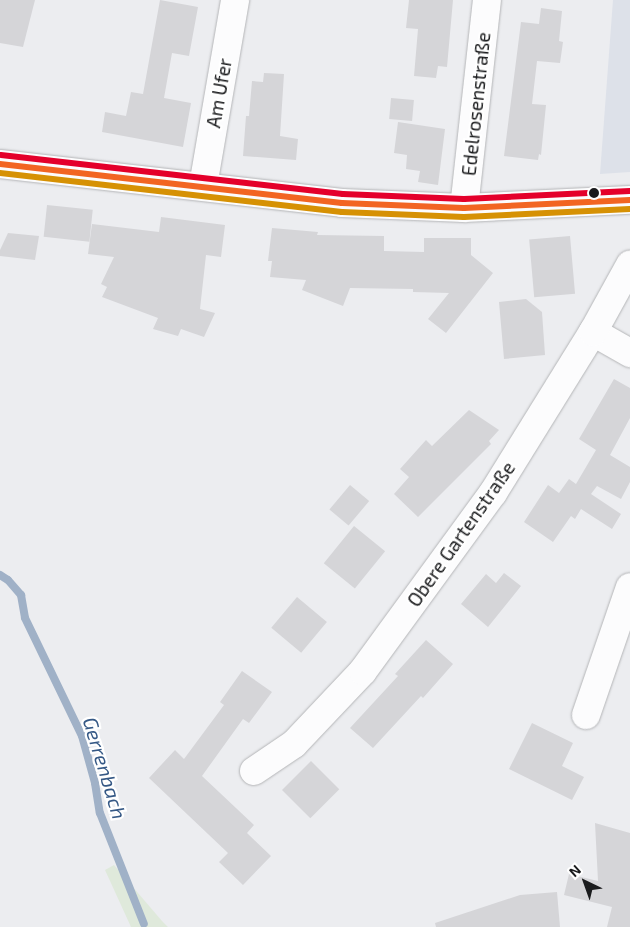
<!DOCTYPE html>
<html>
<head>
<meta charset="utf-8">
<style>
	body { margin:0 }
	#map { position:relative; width:630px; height:927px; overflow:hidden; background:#ecedf0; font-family:"Exo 2",sans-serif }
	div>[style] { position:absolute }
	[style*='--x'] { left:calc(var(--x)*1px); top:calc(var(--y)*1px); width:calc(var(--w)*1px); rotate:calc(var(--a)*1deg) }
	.built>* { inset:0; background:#dde1e9 }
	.green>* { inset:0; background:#dfe9db }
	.stream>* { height:8px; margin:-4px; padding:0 4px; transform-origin:4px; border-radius:4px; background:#a0b1c7 }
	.building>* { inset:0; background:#d5d5d8; transform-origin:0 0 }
	.roads { filter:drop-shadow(0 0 1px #b4b5b7) drop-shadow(0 0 1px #b4b5b7) }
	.street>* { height:28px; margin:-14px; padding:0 14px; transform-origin:14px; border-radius:14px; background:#fcfcfd }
	.bus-1>* { height:6px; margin:-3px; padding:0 3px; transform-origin:3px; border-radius:3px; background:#f26522 }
	.bus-2>* { height:6px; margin:-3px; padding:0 3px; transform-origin:3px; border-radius:3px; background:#d69104 }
	.bus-3>* { height:6px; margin:-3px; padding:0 3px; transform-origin:3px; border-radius:3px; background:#e4002b }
	.dots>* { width:14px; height:14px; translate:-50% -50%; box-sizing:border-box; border:2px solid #fff; border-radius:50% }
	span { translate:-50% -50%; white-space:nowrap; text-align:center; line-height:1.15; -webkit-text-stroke:4.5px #fff; paint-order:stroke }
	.street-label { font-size:19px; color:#1a1b1d }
	.water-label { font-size:20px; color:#355885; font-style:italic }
	.north { position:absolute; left:560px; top:857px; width:50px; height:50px; -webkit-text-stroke:4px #fff; paint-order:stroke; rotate:318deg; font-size:14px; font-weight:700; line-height:20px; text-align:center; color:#1a1b1d }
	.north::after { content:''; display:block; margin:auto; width:18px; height:22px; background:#1a1b1d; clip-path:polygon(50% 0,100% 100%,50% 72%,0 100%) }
</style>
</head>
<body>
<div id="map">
	<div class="built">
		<i style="clip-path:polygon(613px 0,630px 0,630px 172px,600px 174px)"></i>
	</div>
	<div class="green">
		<i style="clip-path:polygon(114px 865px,162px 921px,168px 927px,131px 927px,105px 870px)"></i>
	</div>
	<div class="stream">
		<i style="--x:0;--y:575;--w:9;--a:32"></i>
		<i style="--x:8;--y:580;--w:20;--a:49"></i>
		<i style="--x:21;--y:595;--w:23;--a:80"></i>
		<i style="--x:25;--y:618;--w:131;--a:64.2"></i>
		<i style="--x:82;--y:736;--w:49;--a:74.5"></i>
		<i style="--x:95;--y:783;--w:30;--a:81"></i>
		<i style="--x:100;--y:813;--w:119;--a:68.4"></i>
	</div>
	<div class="building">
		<i style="clip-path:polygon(0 0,35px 0,23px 47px,0 43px)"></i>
		<i style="clip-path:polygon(160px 0,198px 7px,189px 56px,172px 53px,164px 98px,191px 103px,183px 147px,102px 132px,105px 112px,126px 116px,131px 92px,143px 94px)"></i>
		<i style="clip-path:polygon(409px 0,453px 0,447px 67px,438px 66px,436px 78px,414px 76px,418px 29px,406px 28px)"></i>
		<i style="clip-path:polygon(541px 8px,562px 11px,559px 41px,563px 42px,560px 63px,537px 61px,532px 104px,546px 105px,541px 155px,539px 154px,538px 160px,504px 156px,521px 22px,539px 24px)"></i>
		<i style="clip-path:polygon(264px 73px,284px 74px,280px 136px,298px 139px,296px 160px,243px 156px,246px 116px,249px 116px,252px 81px,263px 82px)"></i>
		<i style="left:391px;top:98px;width:23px;height:21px;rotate:5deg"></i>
		<i style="clip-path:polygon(398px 122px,445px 129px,438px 185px,418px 182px,420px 171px,406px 169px,407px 155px,394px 153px)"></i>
		<i style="left:47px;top:205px;width:46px;height:32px;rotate:6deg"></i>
		<i style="clip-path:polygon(161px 217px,225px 225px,221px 257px,206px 255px,200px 309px,215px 313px,204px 337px,181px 329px,178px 336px,153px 329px,158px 318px,102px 297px,107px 287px,101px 284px,114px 257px,88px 254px,92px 224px,159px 232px)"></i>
		<i style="clip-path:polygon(272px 228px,318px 232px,317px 235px,384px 236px,384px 251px,424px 252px,424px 238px,471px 238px,471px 255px,493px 273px,446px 333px,428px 319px,449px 293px,413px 292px,413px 289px,350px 288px,343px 306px,302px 290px,306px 280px,270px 277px,272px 261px,268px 261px)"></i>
		<i style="clip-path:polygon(8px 233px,39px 236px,35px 260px,0 256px,0 250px)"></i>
		<i style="left:570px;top:236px;width:58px;height:41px;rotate:85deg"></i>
		<i style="clip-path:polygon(526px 299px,542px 312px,545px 355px,504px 359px,499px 302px)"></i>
		<i style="clip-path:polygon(614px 379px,630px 388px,630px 418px,610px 455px,630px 467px,630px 482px,621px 499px,597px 486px,591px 494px,621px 514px,612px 529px,581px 509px,575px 519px,571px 516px,553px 542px,524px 522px,548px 485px,559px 493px,569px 479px,576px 484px,596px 450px,579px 439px)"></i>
		<i style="clip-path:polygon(469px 410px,499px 430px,489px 441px,491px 444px,418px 517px,394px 494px,409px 477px,400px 469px,426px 440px,432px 446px)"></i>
		<i style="left:350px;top:485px;width:25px;height:32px;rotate:40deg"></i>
		<i style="left:354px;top:526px;width:40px;height:48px;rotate:39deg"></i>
		<i style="clip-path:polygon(504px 573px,521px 586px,488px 627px,461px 604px,486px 574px,496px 583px)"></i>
		<i style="left:297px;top:597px;width:39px;height:40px;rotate:40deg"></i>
		<i style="clip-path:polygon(426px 640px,453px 664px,423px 698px,421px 696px,373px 748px,350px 728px,398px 676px,395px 674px)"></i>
		<i style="clip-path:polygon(242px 671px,272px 692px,249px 723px,243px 719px,202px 776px,254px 825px,247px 833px,271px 856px,243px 885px,219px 862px,228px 853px,149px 778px,175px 750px,184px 759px,224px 705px,220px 702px)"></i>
		<i style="clip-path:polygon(532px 723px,573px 743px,562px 766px,584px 777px,572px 800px,509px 769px)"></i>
		<i style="left:311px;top:761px;width:40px;height:41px;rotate:45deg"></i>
		<i style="clip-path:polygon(595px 823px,630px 833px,630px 927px,607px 927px,612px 907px,564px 895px,569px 874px,598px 881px)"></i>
		<i style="clip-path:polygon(557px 892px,560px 927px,436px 927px,435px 923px,520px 895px)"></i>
	</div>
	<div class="roads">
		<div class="street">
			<i style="--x:0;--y:164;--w:344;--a:6.5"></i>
			<i style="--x:342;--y:203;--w:122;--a:2.3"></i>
			<i style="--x:464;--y:208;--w:166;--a:-2.8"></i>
			<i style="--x:203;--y:186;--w:189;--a:-80.2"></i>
			<i style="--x:464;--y:208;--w:209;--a:-83.7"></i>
			<i style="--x:593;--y:332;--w:43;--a:29.6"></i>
			<i style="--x:586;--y:715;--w:135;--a:-71"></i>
			<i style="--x:254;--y:771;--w:48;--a:-34"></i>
			<i style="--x:294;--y:744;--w:100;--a:-46.6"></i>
			<i style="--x:363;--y:671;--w:220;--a:-53.9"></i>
			<i style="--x:493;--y:493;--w:190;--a:-58.2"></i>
			<i style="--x:593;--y:332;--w:77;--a:-61.1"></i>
		</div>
	</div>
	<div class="bus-1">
		<i style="--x:0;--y:164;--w:344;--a:6.5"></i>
		<i style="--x:342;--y:203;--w:122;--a:2.3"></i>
		<i style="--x:464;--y:208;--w:166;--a:-2.8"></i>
	</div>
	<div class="bus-2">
		<i style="--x:0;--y:173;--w:344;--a:6.5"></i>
		<i style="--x:342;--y:212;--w:122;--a:2.3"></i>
		<i style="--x:464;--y:217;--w:166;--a:-2.8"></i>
	</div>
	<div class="bus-3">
		<i style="--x:1;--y:155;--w:344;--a:6.5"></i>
		<i style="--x:343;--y:194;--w:121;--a:2.4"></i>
		<i style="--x:464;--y:199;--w:166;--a:-2.8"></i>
	</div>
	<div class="dots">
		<i style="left:594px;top:193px;background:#1a1b1d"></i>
	</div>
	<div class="street-label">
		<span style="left:219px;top:93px;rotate:-80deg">Am Ufer</span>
		<span style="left:476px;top:104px;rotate:-84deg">Edelrosenstraße</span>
		<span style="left:461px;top:534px;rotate:-55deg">Obere Gartenstraße</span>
	</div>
	<div class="water-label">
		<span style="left:105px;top:768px;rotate:73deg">Gerrenbach</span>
	</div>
	<div class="north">N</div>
</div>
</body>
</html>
